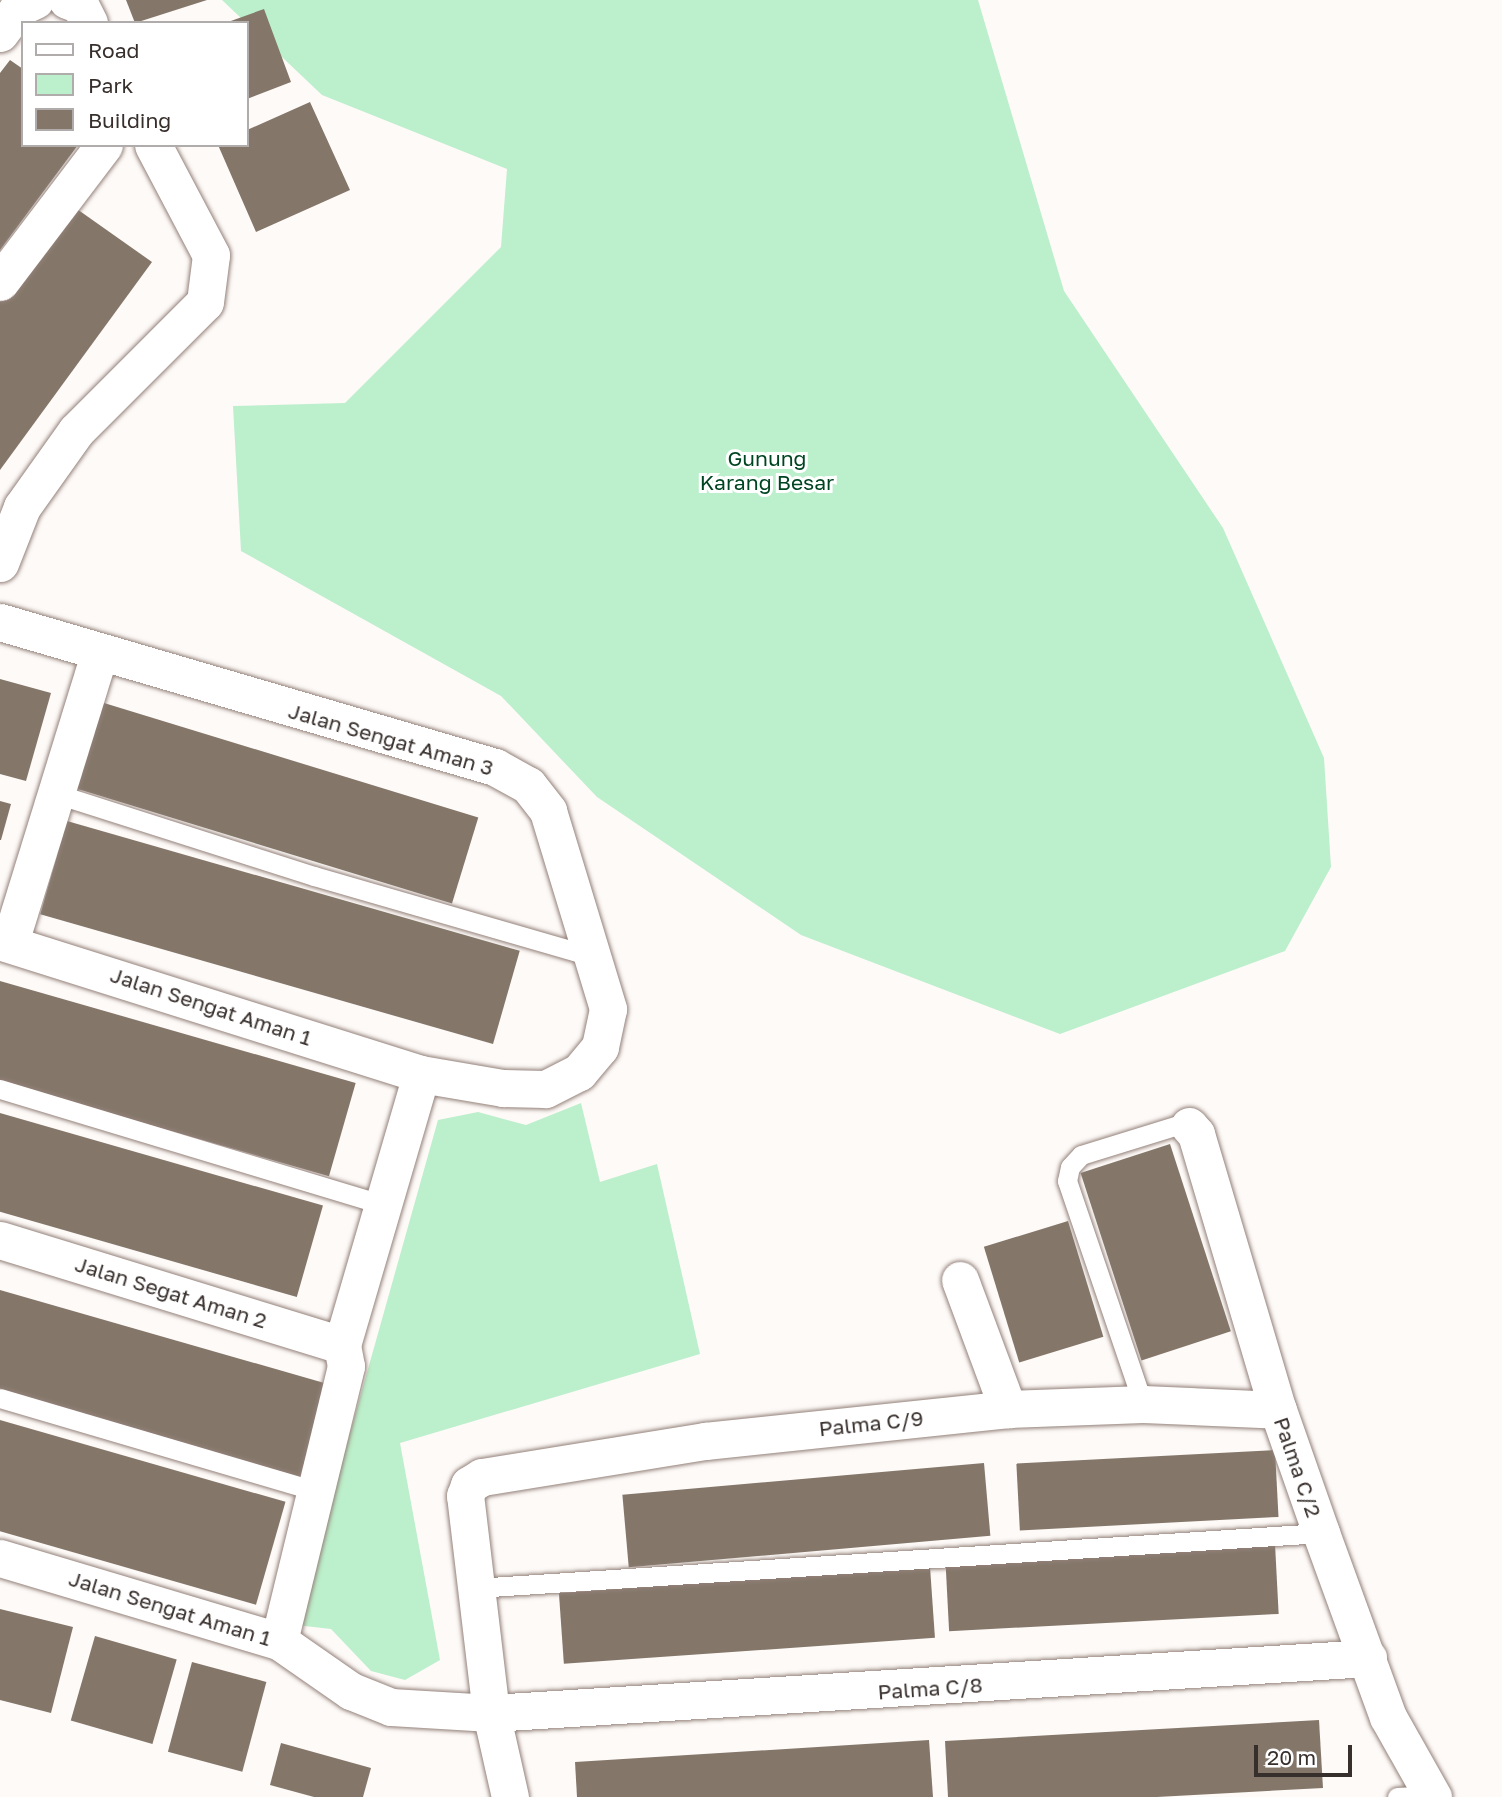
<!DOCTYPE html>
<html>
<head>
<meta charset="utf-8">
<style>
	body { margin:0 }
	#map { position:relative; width:1502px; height:1797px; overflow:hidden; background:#fefaf8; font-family:"Golos Text",sans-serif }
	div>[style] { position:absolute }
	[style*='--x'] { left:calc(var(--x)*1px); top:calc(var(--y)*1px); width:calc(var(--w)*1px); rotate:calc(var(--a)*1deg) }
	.green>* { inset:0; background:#bcefcb }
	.building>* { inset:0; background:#84776a; transform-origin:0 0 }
	.roads { filter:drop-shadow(0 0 2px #938179) drop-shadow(0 0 2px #938179) }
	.lane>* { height:19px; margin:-9.5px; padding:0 9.5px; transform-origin:9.5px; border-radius:9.5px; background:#fff }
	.street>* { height:37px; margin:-18.5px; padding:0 18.5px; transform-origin:18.5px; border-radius:18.5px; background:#fff }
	span { translate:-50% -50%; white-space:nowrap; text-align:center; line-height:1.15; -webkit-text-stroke:6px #fff; paint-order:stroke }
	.park-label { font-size:21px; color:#004522 }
	.street-label { font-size:21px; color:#372f2c }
	.legend { position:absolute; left:21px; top:21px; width:228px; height:126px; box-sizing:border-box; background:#fff; border:2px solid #afacab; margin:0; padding:9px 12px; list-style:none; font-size:21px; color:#372f2c }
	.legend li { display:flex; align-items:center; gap:14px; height:35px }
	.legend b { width:35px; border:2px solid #afacab }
	.scale { position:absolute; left:1254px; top:1745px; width:98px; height:32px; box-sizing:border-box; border:4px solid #372f2c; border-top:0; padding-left:9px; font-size:21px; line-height:24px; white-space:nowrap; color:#372f2c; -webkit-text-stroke:5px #fff; paint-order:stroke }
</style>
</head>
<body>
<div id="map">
	<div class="green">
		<i style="clip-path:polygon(222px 0,978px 0,1064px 291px,1223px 528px,1324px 758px,1331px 867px,1285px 951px,1060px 1034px,801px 935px,597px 797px,501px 696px,241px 551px,233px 406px,345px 403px,501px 247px,507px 169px,322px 95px)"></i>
		<i style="clip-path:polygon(581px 1103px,600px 1182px,657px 1164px,700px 1354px,400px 1443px,440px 1660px,405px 1680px,371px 1671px,331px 1629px,296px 1625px,438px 1120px,478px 1112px,526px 1125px)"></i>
	</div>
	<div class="building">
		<i style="clip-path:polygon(126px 0,207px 0,135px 23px)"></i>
		<i style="clip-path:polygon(264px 9px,291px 82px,247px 99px,247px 23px,228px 22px)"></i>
		<i style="clip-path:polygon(10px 60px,23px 69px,23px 145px,78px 145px,0 250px,0 73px)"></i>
		<i style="clip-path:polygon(310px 102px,350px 190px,256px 232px,218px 145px,247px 145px,247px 130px)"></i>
		<i style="clip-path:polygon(67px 202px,152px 262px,0 470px,0 293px)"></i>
		<i style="clip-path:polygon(0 679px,51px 693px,26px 781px,0 774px)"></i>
		<i style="left:91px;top:699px;width:405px;height:90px;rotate:17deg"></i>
		<i style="clip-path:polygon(0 801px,11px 804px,1px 840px,0 840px)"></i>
		<i style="left:67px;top:821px;width:471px;height:97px;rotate:16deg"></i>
		<i style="left:0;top:981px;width:370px;height:97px;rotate:16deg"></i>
		<i style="left:0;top:1113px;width:336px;height:95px;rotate:16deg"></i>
		<i style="left:1170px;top:1144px;width:197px;height:94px;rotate:72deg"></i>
		<i style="left:1068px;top:1221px;width:121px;height:88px;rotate:73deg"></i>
		<i style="left:0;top:1290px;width:340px;height:99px;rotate:16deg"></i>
		<i style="left:0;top:1420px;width:297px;height:107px;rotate:16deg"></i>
		<i style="left:1275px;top:1450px;width:67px;height:259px;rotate:87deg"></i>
		<i style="left:984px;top:1463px;width:73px;height:363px;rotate:85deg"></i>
		<i style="left:1275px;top:1544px;width:70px;height:330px;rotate:87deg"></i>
		<i style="left:930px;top:1567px;width:71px;height:372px;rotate:86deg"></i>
		<i style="clip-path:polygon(0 1609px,73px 1627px,51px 1713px,0 1700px)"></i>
		<i style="left:95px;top:1636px;width:85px;height:88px;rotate:16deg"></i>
		<i style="left:192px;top:1662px;width:77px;height:93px;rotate:15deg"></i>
		<i style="clip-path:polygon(1319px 1720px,1323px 1788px,1157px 1797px,948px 1797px,945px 1741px)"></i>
		<i style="clip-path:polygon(929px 1740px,933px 1797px,577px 1797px,575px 1762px)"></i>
		<i style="clip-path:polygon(281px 1743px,371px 1768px,363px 1797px,314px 1797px,270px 1785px)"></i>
	</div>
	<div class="roads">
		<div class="lane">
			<i style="--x:57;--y:794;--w:270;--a:17.7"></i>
			<i style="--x:314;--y:876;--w:289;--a:16.1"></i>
			<i style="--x:0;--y:1089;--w:401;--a:16.8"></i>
			<i style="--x:0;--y:1398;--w:329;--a:16.4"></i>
			<i style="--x:1143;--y:1404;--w:236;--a:-108.8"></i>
			<i style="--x:1067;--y:1181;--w:14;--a:-78"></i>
			<i style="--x:1070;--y:1167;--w:16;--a:-47"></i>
			<i style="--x:1081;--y:1155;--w:105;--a:-17.2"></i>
			<i style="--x:1181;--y:1124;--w:8;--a:14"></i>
			<i style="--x:475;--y:1588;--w:848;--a:-3.72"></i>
			<i style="--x:1397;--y:1797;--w:34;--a:-3"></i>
		</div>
		<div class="street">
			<i style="--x:67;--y:0;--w:14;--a:21"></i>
			<i style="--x:80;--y:5;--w:20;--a:63"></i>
			<i style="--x:0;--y:33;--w:31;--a:-54"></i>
			<i style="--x:18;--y:8;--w:19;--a:-25"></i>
			<i style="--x:0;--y:282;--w:172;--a:-52.8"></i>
			<i style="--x:0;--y:563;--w:60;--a:-68.6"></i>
			<i style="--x:22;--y:507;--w:93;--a:-54.6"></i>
			<i style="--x:76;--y:431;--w:182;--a:-45"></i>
			<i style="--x:205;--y:302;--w:47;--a:-82.7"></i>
			<i style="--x:211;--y:255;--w:124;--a:-117.8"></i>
			<i style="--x:0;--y:622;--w:516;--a:16.33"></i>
			<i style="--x:495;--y:767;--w:38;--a:29"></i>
			<i style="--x:528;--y:785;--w:33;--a:52"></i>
			<i style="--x:548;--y:811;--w:207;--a:73.1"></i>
			<i style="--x:608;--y:1009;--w:39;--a:102"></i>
			<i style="--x:600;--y:1047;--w:33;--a:130"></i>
			<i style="--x:579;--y:1072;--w:38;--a:153"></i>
			<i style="--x:545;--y:1089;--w:42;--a:-178.6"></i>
			<i style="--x:503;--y:1088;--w:83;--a:-170.3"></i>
			<i style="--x:421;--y:1074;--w:442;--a:-162.5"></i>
			<i style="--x:10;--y:942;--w:301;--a:-72.8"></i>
			<i style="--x:1189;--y:1126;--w:11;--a:49"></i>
			<i style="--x:1196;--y:1134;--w:288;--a:73.5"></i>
			<i style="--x:1278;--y:1410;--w:130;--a:70.7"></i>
			<i style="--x:1321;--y:1533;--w:196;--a:70"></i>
			<i style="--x:1388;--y:1717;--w:92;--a:60.6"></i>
			<i style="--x:0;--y:1240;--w:358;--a:17.1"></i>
			<i style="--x:960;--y:1280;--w:138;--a:69.6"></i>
			<i style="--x:0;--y:1558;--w:291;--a:16.6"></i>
			<i style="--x:279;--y:1641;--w:88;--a:34.8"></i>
			<i style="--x:351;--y:1691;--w:43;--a:21.8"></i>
			<i style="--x:391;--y:1707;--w:100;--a:3.4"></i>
			<i style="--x:491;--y:1713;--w:879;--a:-3.59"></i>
			<i style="--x:279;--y:1641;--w:283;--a:-76.3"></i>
			<i style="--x:346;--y:1366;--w:21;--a:-101"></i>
			<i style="--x:342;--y:1345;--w:282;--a:-73.7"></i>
			<i style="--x:510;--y:1797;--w:86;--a:-102.7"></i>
			<i style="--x:491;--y:1713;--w:219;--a:-96.8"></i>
			<i style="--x:465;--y:1496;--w:12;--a:-70"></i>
			<i style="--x:469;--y:1485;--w:15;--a:-32"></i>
			<i style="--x:482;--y:1477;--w:226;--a:-9.2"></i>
			<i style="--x:705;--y:1441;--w:305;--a:-6"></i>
			<i style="--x:1008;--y:1409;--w:135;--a:-2.1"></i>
			<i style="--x:1143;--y:1404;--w:135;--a:2.5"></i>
		</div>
	</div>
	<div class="park-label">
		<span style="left:767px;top:470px">Gunung<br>Karang Besar</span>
	</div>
	<div class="street-label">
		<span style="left:391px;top:739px;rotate:16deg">Jalan Sengat Aman 3</span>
		<span style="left:211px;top:1006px;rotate:18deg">Jalan Sengat Aman 1</span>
		<span style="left:171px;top:1292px;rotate:17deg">Jalan Segat Aman 2</span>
		<span style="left:871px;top:1423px;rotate:-6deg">Palma C/9</span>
		<span style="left:1298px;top:1467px;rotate:71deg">Palma C/2</span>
		<span style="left:170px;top:1608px;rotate:17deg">Jalan Sengat Aman 1</span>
		<span style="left:930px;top:1688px;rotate:-4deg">Palma C/8</span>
	</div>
	<ul class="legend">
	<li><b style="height:9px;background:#fff"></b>Road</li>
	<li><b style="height:19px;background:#bcefcb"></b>Park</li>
	<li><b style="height:19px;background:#84776a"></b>Building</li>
	</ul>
	<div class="scale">20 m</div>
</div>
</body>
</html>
